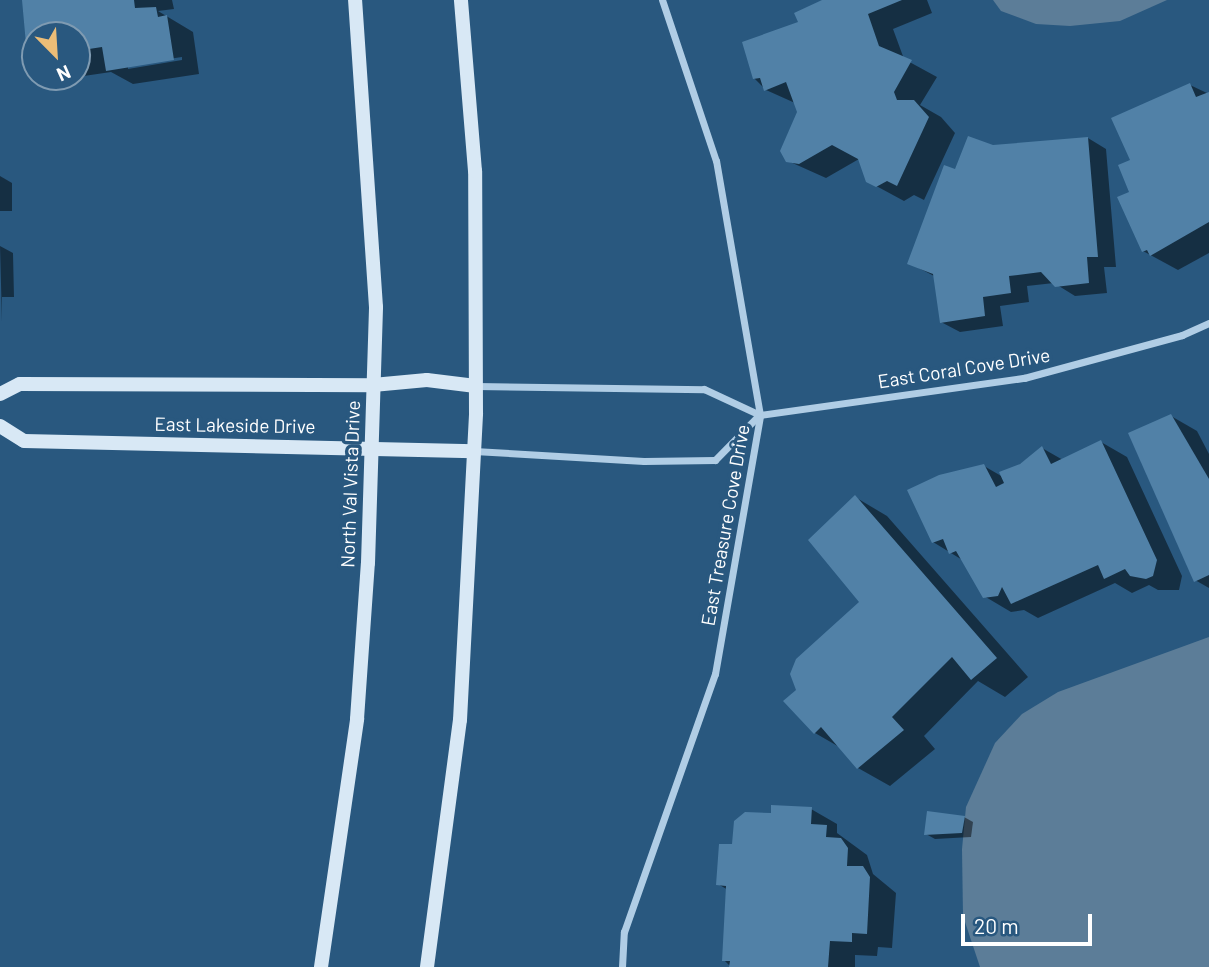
<!DOCTYPE html>
<html>
<head>
<meta charset="utf-8">
<style>
	body { margin:0 }
	#map { position:relative; width:1209px; height:967px; overflow:hidden; background:#29587f; font-family:Barlow,sans-serif }
	div>[style] { position:absolute }
	[style*='--x'] { left:calc(var(--x)*1px); top:calc(var(--y)*1px); width:calc(var(--w)*1px); rotate:calc(var(--a)*1deg) }
	.water>* { inset:0; background:#5c7d98 }
	.shadow>* { inset:0; background:#0007 }
	.building>* { inset:0; background:#5181a7 }
	.street>* { height:7px; margin:-3.5px; padding:0 3.5px; transform-origin:3.5px; border-radius:3.5px; background:#b0cde5 }
	.secondary>* { height:14px; margin:-7px; padding:0 7px; transform-origin:7px; border-radius:7px; background:#d8e8f5 }
	span { translate:-50% -50%; white-space:nowrap; text-align:center; line-height:1.15; -webkit-text-stroke:7px #29587f; paint-order:stroke }
	.street-label { font-size:19px; color:#fff }
	.north { position:absolute; left:21px; top:21px; width:70px; height:70px; box-sizing:border-box; background:#29587f; border:2px solid #7f9bb2; border-radius:50%; rotate:156deg; font-size:19px; font-weight:700; line-height:28px; text-align:center; color:#fff }
	.north::after { content:''; display:block; margin:auto; width:24px; height:32px; background:#ecbd77; clip-path:polygon(50% 0,100% 100%,50% 72%,0 100%) }
	.scale { position:absolute; left:961px; top:914px; width:131px; height:32px; box-sizing:border-box; border:4px solid #fff; border-top:0; padding-left:9px; font-size:21px; line-height:24px; white-space:nowrap; color:#fff; -webkit-text-stroke:5px #29587f; paint-order:stroke }
</style>
</head>
<body>
<div id="map">
	<div class="water">
		<i style="clip-path:polygon(993px 0,1167px 0,1120px 21px,1070px 26px,1036px 24px,1001px 11px)"></i>
		<i style="clip-path:polygon(1209px 637px,1209px 967px,980px 967px,963px 916px,962px 849px,966px 807px,995px 743px,1022px 714px,1058px 692px)"></i>
	</div>
	<div class="shadow">
		<i style="clip-path:polygon(evenodd,25px 0,172px 0,174px 9px,158px 11px,193px 32px,199px 74px,133px 84px,111px 72px,77px 77px,77px 35px,35px 35px,35px 68px,29px 65px,25px 0,182px 57px,182px 60px,128px 69px,128px 65px,182px 57px)"></i>
		<i style="clip-path:polygon(824px 0,927px 0,932px 13px,893px 29px,904px 59px,937px 77px,920px 105px,941px 117px,955px 133px,924px 200px,914px 195px,904px 201px,867px 181px,859px 159px,826px 178px,788px 161px,799px 112px,795px 103px,766px 90px,754px 78px)"></i>
		<i style="clip-path:polygon(50px 77px,77px 77px,55px 80px)"></i>
		<i style="clip-path:polygon(1190px 85px,1209px 94px,1209px 253px,1178px 270px,1143px 251px,1132px 192px,1132px 160px)"></i>
		<i style="clip-path:polygon(1088px 138px,1106px 149px,1116px 267px,1104px 267px,1107px 293px,1075px 296px,1054px 283px,1027px 286px,1029px 302px,1000px 306px,1003px 326px,960px 332px,941px 322px,936px 277px,909px 263px,956px 171px,993px 147px)"></i>
		<i style="clip-path:polygon(0 176px,12px 183px,12px 211px,0 211px)"></i>
		<i style="clip-path:polygon(0 246px,13px 253px,14px 297px,2px 297px,2px 322px)"></i>
		<i style="clip-path:polygon(1171px 416px,1197px 431px,1209px 454px,1209px 588px,1195px 580px)"></i>
		<i style="clip-path:polygon(1101px 442px,1127px 457px,1182px 576px,1179px 590px,1158px 590px,1149px 585px,1132px 593px,1115px 583px,1038px 618px,1024px 610px,1011px 612px,984px 596px,964px 561px,933px 542px,984px 466px,1003px 477px,1042px 448px,1063px 460px)"></i>
		<i style="clip-path:polygon(855px 497px,887px 516px,1028px 677px,1005px 697px,978px 681px,924px 736px,935px 749px,890px 786px,858px 768px,841px 748px,815px 733px,798px 690px,862px 602px)"></i>
		<i style="clip-path:polygon(811px 809px,837px 824px,837px 833px,867px 855px,873px 874px,896px 893px,892px 948px,878px 947px,877px 956px,855px 955px,855px 967px,731px 967px,724px 960px,728px 890px,718px 884px,734px 846px,772px 815px)"></i>
		<i style="clip-path:polygon(964px 817px,973px 822px,971px 837px,935px 839px,926px 834px)"></i>
	</div>
	<div class="building">
		<i style="clip-path:polygon(22px 0,134px 0,135px 8px,156px 7px,158px 17px,167px 15px,174px 60px,106px 71px,102px 47px,89px 49px,90px 57px,77px 59px,77px 35px,35px 35px,35px 65px,28px 66px)"></i>
		<i style="clip-path:polygon(822px 0,902px 0,868px 14px,879px 46px,912px 60px,894px 92px,897px 100px,914px 100px,929px 117px,897px 186px,887px 181px,876px 187px,866px 182px,858px 159px,832px 145px,799px 164px,786px 162px,780px 151px,797px 112px,786px 82px,764px 91px,760px 78px,753px 79px,742px 42px,798px 22px,794px 13px)"></i>
		<i style="clip-path:polygon(1190px 83px,1196px 97px,1209px 92px,1209px 222px,1150px 256px,1147px 250px,1142px 252px,1117px 197px,1129px 192px,1118px 165px,1130px 160px,1111px 118px)"></i>
		<i style="clip-path:polygon(968px 136px,993px 145px,1088px 137px,1098px 257px,1087px 257px,1089px 283px,1055px 287px,1041px 272px,1009px 276px,1011px 293px,983px 297px,985px 316px,940px 323px,933px 274px,907px 264px,944px 165px,955px 169px)"></i>
		<i style="clip-path:polygon(1171px 414px,1209px 479px,1209px 575px,1194px 582px,1128px 433px)"></i>
		<i style="clip-path:polygon(1101px 440px,1157px 560px,1153px 576px,1146px 579px,1130px 576px,1125px 569px,1104px 579px,1098px 565px,1011px 604px,1002px 587px,998px 596px,983px 598px,956px 551px,949px 554px,943px 539px,932px 543px,907px 490px,939px 475px,984px 464px,996px 487px,1004px 483px,999px 472px,1020px 464px,1042px 446px,1051px 464px)"></i>
		<i style="clip-path:polygon(855px 495px,997px 658px,971px 680px,952px 657px,892px 717px,904px 730px,857px 769px,821px 727px,814px 734px,783px 701px,796px 690px,790px 674px,796px 659px,859px 602px,808px 540px)"></i>
		<i style="clip-path:polygon(771px 805px,812px 807px,811px 824px,827px 825px,826px 837px,841px 838px,848px 848px,847px 866px,863px 866px,870px 877px,867px 934px,852px 933px,852px 942px,830px 941px,828px 967px,729px 967px,730px 961px,722px 961px,726px 886px,716px 885px,719px 844px,732px 844px,734px 821px,745px 812px,771px 813px)"></i>
		<i style="clip-path:polygon(927px 811px,965px 816px,962px 833px,924px 835px)"></i>
	</div>
	<div class="street">
		<i style="--x:476;--y:386;--w:228;--a:0.8"></i>
		<i style="--x:704;--y:389;--w:62;--a:24.9"></i>
		<i style="--x:760;--y:415;--w:267;--a:-8"></i>
		<i style="--x:1024;--y:378;--w:164;--a:-15.2"></i>
		<i style="--x:1182;--y:335;--w:30;--a:-24"></i>
		<i style="--x:474;--y:451;--w:170;--a:3.4"></i>
		<i style="--x:644;--y:461;--w:71;--a:-0.8"></i>
		<i style="--x:715;--y:460;--w:63;--a:-45.6"></i>
		<i style="--x:622;--y:967;--w:35;--a:-87"></i>
		<i style="--x:624;--y:932;--w:274;--a:-70.6"></i>
		<i style="--x:715;--y:674;--w:263;--a:-80.1"></i>
		<i style="--x:760;--y:415;--w:258;--a:-99.8"></i>
		<i style="--x:716;--y:161;--w:170;--a:-108.5"></i>
	</div>
	<div class="secondary">
		<i style="--x:0;--y:394;--w:22;--a:-27"></i>
		<i style="--x:20;--y:384;--w:353;--a:0.2"></i>
		<i style="--x:373;--y:385;--w:54;--a:-5.3"></i>
		<i style="--x:427;--y:380;--w:49;--a:7"></i>
		<i style="--x:0;--y:426;--w:28;--a:32"></i>
		<i style="--x:24;--y:441;--w:450;--a:1.3"></i>
		<i style="--x:321;--y:967;--w:251;--a:-81.7"></i>
		<i style="--x:357;--y:719;--w:156;--a:-86"></i>
		<i style="--x:368;--y:563;--w:256;--a:-88.2"></i>
		<i style="--x:376;--y:307;--w:308;--a:-93.9"></i>
		<i style="--x:427;--y:967;--w:249;--a:-82.4"></i>
		<i style="--x:460;--y:720;--w:307;--a:-87"></i>
		<i style="--x:476;--y:413;--w:242;--a:-90.2"></i>
		<i style="--x:475;--y:171;--w:172;--a:-94.7"></i>
	</div>
	<div class="street-label">
		<span style="left:964px;top:368px;rotate:-9deg">East Coral Cove Drive</span>
		<span style="left:235px;top:425px;rotate:1deg">East Lakeside Drive</span>
		<span style="left:350px;top:484px;rotate:-88deg">North Val Vista Drive</span>
		<span style="left:725px;top:525px;rotate:-80deg">East Treasure Cove Drive</span>
	</div>
	<div class="north">N</div>
	<div class="scale">20 m</div>
</div>
</body>
</html>
